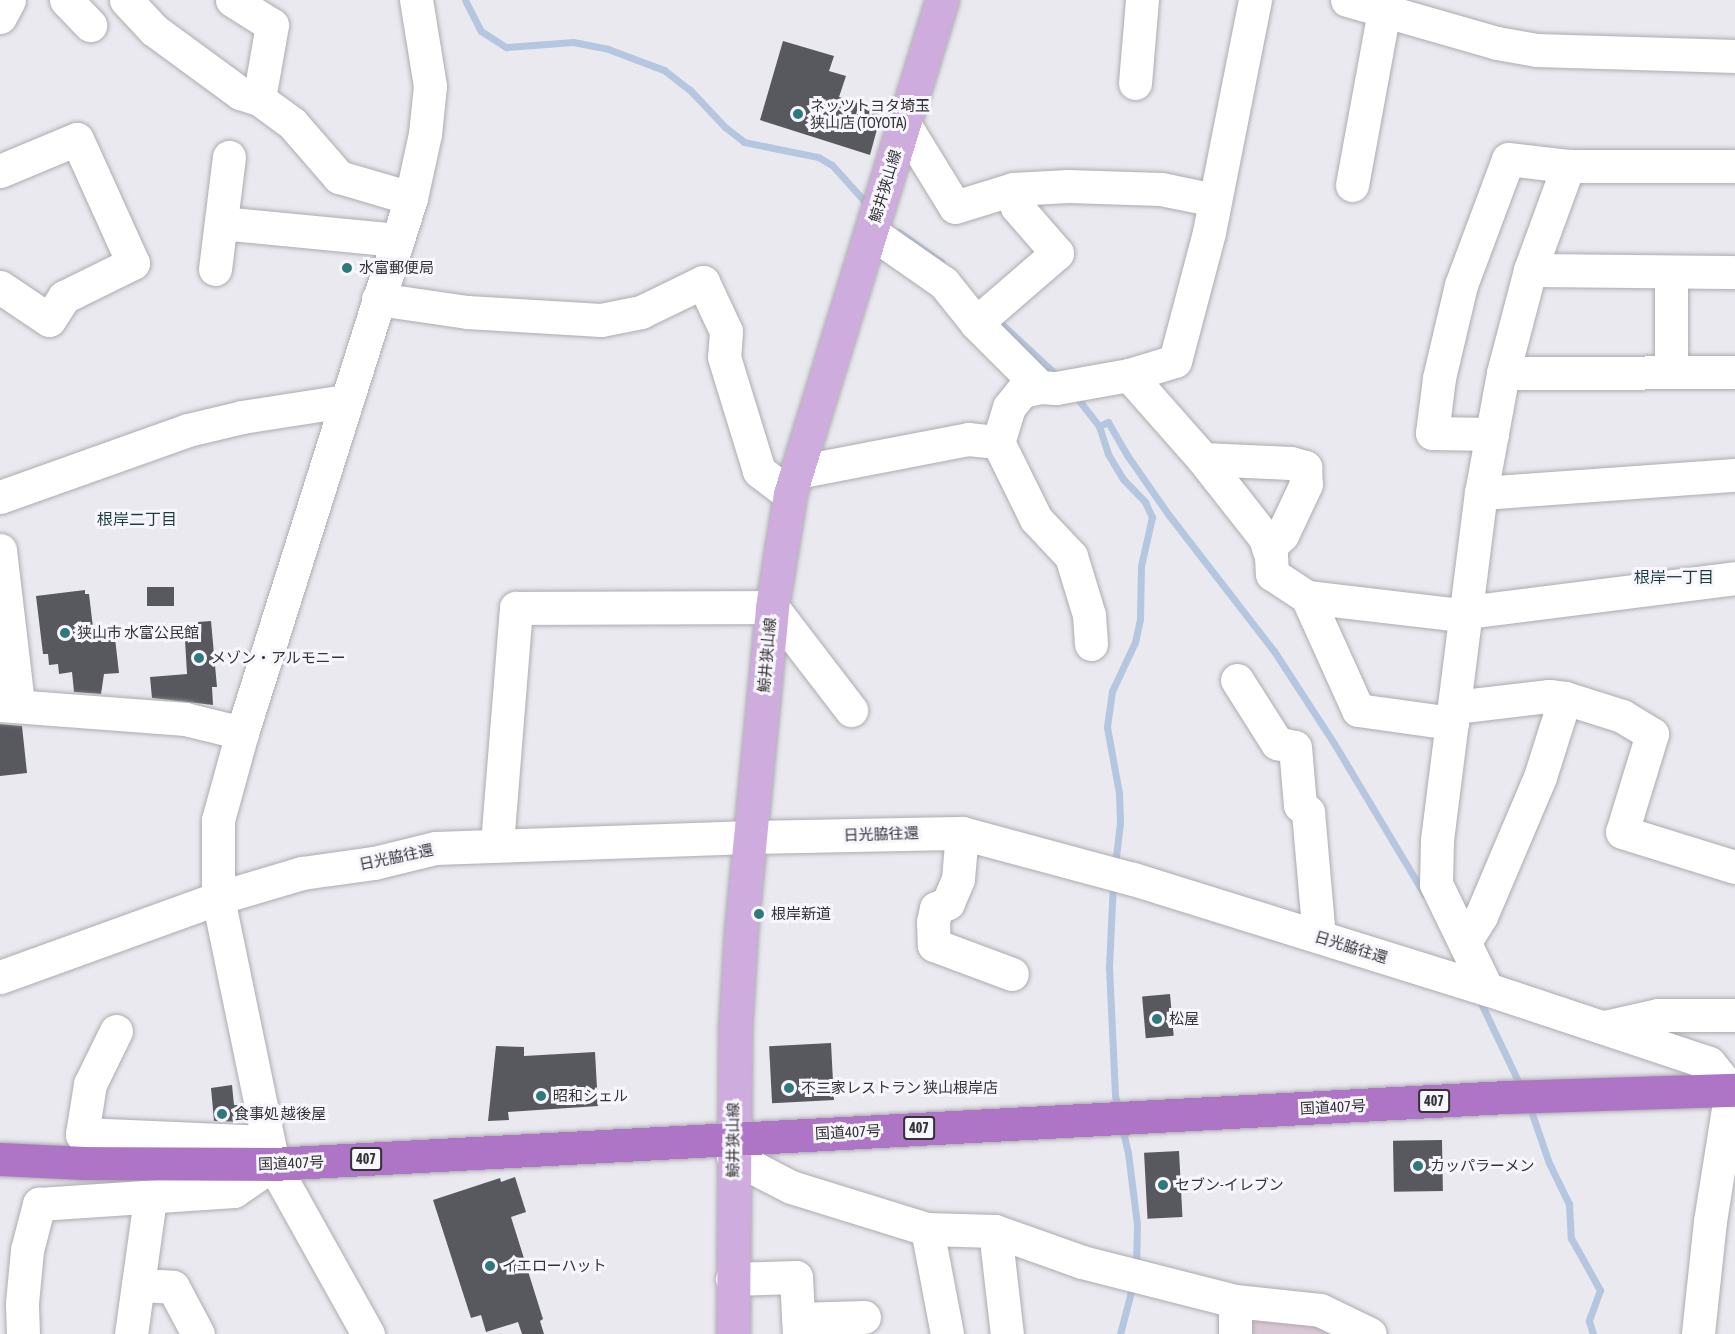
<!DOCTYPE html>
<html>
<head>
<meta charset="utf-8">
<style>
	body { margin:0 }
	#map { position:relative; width:1735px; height:1334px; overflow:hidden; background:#eae9ef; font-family:"Asap Condensed","Noto Sans JP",sans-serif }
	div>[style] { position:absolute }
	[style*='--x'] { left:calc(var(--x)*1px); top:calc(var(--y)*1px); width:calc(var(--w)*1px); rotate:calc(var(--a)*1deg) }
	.green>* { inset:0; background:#dac7d5 }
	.stream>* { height:7px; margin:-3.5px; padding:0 3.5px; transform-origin:3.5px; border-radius:3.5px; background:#b4c6e0 }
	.building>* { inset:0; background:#58595e; transform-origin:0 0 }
	.roads { filter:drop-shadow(0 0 2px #adabb1) drop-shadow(0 0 2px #adabb1) }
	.minor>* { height:33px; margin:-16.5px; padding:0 16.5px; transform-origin:16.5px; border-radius:16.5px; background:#fff }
	.major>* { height:33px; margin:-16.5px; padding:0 16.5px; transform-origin:16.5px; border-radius:16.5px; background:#ceacdd }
	.highway>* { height:33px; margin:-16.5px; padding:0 16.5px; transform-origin:16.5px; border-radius:16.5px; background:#ae74c6 }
	.dots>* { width:16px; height:16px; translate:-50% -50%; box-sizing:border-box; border:3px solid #f8f6fd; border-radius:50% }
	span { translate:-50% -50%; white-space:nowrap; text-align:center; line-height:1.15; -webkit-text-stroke:6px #f8f6fd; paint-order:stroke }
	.shield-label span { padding:2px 4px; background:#f8f6fd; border:2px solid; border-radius:4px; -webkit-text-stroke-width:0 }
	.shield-label { font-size:14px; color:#333235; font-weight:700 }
	.poi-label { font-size:15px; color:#333235 }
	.left { translate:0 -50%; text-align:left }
	.street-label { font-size:15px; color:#333235 }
	.neighbourhood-label { font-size:16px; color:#1b3d40 }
</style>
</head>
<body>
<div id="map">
	<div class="green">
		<i style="clip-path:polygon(1240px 1311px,1318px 1317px,1352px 1334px,1240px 1334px)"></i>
	</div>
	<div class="stream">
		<i style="--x:465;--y:0;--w:35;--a:63"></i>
		<i style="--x:481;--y:31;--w:30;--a:33"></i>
		<i style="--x:506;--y:47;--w:67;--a:-4.3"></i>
		<i style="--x:573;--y:42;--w:36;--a:11"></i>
		<i style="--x:608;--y:49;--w:60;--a:20.6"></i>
		<i style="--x:664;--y:70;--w:33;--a:38"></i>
		<i style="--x:690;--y:90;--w:51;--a:46.6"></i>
		<i style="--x:725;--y:127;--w:24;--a:38"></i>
		<i style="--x:744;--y:142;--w:76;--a:11.5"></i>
		<i style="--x:818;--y:157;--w:16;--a:30"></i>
		<i style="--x:832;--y:165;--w:54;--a:48"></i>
		<i style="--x:899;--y:232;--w:52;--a:35.5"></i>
		<i style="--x:994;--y:317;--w:91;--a:42.8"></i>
		<i style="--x:1074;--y:394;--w:41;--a:52"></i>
		<i style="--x:1099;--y:426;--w:29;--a:72"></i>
		<i style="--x:1108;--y:454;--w:29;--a:59"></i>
		<i style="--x:1123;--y:479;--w:32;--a:46"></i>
		<i style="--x:1145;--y:502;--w:17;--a:65"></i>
		<i style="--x:1152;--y:517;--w:50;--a:102.7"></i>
		<i style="--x:1141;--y:566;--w:53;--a:91.1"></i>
		<i style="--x:1140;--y:619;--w:24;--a:102"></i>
		<i style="--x:1135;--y:642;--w:54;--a:115.1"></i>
		<i style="--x:1112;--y:691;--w:36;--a:98"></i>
		<i style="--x:1107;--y:727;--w:67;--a:79.7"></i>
		<i style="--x:1119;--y:793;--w:30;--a:88"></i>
		<i style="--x:1120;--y:823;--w:42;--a:96.8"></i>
		<i style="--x:1099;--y:426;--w:10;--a:-24"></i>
		<i style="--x:1108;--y:422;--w:38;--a:60"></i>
		<i style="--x:1127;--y:455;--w:72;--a:55.2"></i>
		<i style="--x:1168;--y:514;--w:173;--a:52.3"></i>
		<i style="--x:1274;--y:651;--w:112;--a:57"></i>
		<i style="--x:1335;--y:745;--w:174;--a:59.1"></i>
		<i style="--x:1113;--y:882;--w:85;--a:92.7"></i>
		<i style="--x:1109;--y:967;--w:128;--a:87.3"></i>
		<i style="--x:1115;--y:1095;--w:15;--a:79"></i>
		<i style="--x:1478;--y:997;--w:100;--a:64.5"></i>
		<i style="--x:1529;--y:1105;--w:61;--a:71"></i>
		<i style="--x:1549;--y:1163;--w:46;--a:64"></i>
		<i style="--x:1569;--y:1204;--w:34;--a:87"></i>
		<i style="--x:1571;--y:1238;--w:60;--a:60.9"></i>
		<i style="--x:1600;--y:1290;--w:33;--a:110"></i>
		<i style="--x:1589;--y:1321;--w:14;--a:73"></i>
		<i style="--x:1122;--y:1127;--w:27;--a:77"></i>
		<i style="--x:1128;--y:1153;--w:72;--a:82.8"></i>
		<i style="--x:1137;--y:1224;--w:43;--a:91.3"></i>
		<i style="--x:1120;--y:1334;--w:52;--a:-75.4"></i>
	</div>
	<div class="building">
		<i style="clip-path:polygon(783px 41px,834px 56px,829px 71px,846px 76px,839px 97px,882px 111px,870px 155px,760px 120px)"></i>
		<i style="left:174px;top:587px;width:19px;height:27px;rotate:90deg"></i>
		<i style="clip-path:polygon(85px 590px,85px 594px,89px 594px,94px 636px,98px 636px,99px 640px,115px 638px,119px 673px,104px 674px,101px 694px,74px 692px,72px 672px,59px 674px,58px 664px,49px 665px,48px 654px,43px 654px,36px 596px)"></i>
		<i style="clip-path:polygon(211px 621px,217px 687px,212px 687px,213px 705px,152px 698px,150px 677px,187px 674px,184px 623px)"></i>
		<i style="clip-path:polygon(0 724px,22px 726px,27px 773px,0 776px)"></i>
		<i style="left:1170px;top:994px;width:42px;height:28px;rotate:85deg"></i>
		<i style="left:831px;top:1043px;width:57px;height:62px;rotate:87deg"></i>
		<i style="clip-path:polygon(496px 1046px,524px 1047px,524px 1056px,595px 1052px,598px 1106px,508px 1112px,509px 1120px,488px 1121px)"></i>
		<i style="clip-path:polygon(232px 1085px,234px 1105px,242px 1105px,241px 1122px,214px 1121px,211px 1088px)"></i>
		<i style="left:1442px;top:1140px;width:51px;height:49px;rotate:89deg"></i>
		<i style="left:1179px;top:1151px;width:66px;height:35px;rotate:87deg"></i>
		<i style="clip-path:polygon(515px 1177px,526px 1212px,511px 1217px,543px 1319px,540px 1321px,544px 1334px,522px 1334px,518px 1322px,486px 1332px,481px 1315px,471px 1318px,433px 1200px,500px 1178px,501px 1182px)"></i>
	</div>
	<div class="roads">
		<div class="minor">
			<i style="--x:66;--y:0;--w:35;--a:46"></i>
			<i style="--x:126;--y:0;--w:41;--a:47"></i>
			<i style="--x:154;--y:30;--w:107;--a:36.2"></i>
			<i style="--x:240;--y:93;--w:20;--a:18"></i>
			<i style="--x:259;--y:99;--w:41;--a:36"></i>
			<i style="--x:292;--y:123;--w:72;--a:49"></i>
			<i style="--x:339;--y:177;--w:75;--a:16.3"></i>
			<i style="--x:232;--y:0;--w:47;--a:32"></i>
			<i style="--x:272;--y:25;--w:75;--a:100"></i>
			<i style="--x:1347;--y:0;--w:156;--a:16"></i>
			<i style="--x:1497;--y:43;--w:40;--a:10"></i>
			<i style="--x:1536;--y:50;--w:199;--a:1.7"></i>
			<i style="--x:0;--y:17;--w:19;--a:-62"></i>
			<i style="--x:1135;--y:83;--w:83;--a:-85.2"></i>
			<i style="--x:904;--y:124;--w:97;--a:58.4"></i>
			<i style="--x:955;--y:207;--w:61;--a:-17.2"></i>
			<i style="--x:1013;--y:189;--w:55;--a:-3.1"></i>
			<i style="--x:1068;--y:186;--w:93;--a:1.8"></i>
			<i style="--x:1161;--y:189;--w:54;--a:11.7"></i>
			<i style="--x:0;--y:171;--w:83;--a:-22.6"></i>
			<i style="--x:77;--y:139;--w:136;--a:65.7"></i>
			<i style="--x:133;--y:263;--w:77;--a:153.8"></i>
			<i style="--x:64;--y:297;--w:27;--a:123"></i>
			<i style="--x:49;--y:320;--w:59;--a:-146"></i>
			<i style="--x:1352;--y:185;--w:178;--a:-79.6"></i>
			<i style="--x:221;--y:223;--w:177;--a:5.5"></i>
			<i style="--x:871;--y:232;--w:89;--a:34.9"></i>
			<i style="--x:944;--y:283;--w:51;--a:51.3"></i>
			<i style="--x:976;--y:323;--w:91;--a:45"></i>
			<i style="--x:1040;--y:387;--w:16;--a:4"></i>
			<i style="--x:1056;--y:388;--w:74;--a:-10.1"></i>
			<i style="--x:1129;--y:375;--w:48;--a:-16.9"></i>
			<i style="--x:1175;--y:361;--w:133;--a:-75.2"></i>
			<i style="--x:1209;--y:232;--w:237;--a:-78.8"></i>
			<i style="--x:215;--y:269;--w:113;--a:-82.9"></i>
			<i style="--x:1530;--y:270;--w:205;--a:0.6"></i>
			<i style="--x:1671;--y:272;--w:100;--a:90"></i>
			<i style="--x:378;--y:299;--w:90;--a:8.3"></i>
			<i style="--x:467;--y:312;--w:134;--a:3.4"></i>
			<i style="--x:601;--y:320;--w:41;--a:-11.3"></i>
			<i style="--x:641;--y:312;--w:69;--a:-25.8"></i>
			<i style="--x:703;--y:282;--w:54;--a:64.9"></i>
			<i style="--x:726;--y:331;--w:26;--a:94"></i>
			<i style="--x:724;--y:357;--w:119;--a:72.9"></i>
			<i style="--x:759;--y:471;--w:39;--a:37"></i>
			<i style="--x:976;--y:323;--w:107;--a:-40.8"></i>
			<i style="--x:1057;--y:253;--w:61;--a:-131"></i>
			<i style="--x:1017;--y:207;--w:18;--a:-103"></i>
			<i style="--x:1503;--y:373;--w:232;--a:-0.2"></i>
			<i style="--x:1129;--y:375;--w:112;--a:48.6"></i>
			<i style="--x:1203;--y:459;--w:100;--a:51.9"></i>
			<i style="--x:1265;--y:538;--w:19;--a:72"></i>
			<i style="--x:1271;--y:556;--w:18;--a:87"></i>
			<i style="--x:1272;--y:574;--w:42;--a:33.3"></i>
			<i style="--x:1307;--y:597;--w:124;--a:65.7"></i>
			<i style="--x:1358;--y:710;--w:95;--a:7.9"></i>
			<i style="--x:1040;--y:387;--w:18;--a:167"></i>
			<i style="--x:1022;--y:391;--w:21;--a:129"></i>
			<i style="--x:1009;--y:407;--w:37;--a:107"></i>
			<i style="--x:998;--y:442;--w:86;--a:63.7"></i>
			<i style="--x:1036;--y:519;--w:51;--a:46.6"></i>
			<i style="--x:1071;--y:556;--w:62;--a:73"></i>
			<i style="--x:1089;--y:615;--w:29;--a:86"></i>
			<i style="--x:1492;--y:434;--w:60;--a:-179"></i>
			<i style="--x:1432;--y:433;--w:55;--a:-82.7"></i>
			<i style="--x:1439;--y:378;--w:96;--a:-76.7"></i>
			<i style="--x:1461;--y:285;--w:134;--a:-69.5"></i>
			<i style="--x:1508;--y:159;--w:60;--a:6.7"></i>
			<i style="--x:1568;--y:166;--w:167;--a:0"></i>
			<i style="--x:1203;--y:459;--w:88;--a:2.6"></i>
			<i style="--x:1291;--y:463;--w:15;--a:16"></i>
			<i style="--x:1305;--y:467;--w:17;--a:87"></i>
			<i style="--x:1306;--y:484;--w:56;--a:115.2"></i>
			<i style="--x:1282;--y:535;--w:19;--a:137"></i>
			<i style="--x:797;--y:472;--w:174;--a:-10.9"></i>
			<i style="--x:968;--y:439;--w:30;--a:6"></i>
			<i style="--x:1481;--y:493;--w:255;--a:-4.1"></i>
			<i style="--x:0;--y:497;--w:200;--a:-19.6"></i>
			<i style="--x:188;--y:430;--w:56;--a:-13.5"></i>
			<i style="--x:242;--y:417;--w:104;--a:-8.8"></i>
			<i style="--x:0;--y:550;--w:155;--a:83.3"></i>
			<i style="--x:1307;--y:597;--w:145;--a:6.7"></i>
			<i style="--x:1451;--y:614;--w:286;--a:-7.2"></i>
			<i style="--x:1237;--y:680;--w:75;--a:57.6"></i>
			<i style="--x:1277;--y:743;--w:18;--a:13"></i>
			<i style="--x:1295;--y:747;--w:58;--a:85.1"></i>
			<i style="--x:1300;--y:805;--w:11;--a:41"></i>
			<i style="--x:1308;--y:812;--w:125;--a:85"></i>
			<i style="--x:1565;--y:698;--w:60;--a:17.5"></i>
			<i style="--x:1622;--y:716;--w:35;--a:31"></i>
			<i style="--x:1652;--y:734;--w:102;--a:107"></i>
			<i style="--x:1622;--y:832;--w:118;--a:17.2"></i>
			<i style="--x:0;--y:705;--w:186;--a:4.3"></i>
			<i style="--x:185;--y:719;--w:59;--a:13.8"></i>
			<i style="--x:1455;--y:707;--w:95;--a:-6.7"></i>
			<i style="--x:1549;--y:696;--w:16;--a:7"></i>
			<i style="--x:1565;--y:698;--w:83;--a:107.6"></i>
			<i style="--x:1540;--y:777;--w:151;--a:113"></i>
			<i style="--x:1481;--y:916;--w:31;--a:122"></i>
			<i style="--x:962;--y:833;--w:46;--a:95"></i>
			<i style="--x:958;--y:879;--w:26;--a:113"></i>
			<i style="--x:948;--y:903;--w:13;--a:157"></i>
			<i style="--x:936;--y:908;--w:14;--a:102"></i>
			<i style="--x:933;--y:922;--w:23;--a:88"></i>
			<i style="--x:934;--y:945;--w:83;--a:20.4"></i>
			<i style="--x:497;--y:844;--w:237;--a:-85.4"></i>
			<i style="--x:516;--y:608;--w:256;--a:-0.2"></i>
			<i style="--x:772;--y:607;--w:130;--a:52.5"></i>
			<i style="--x:0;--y:977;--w:232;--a:-19.9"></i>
			<i style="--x:218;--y:898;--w:88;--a:-16.6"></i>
			<i style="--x:302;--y:873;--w:73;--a:-7.9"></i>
			<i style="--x:374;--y:863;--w:63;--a:-13.8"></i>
			<i style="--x:435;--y:848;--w:316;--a:-2"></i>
			<i style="--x:751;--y:837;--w:211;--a:-1.1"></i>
			<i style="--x:962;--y:833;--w:177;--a:15.1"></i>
			<i style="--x:1133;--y:879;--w:371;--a:17.3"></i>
			<i style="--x:1487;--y:989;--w:234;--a:18.4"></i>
			<i style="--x:1709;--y:1063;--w:35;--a:51"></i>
			<i style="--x:1731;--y:1090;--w:133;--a:99.1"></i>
			<i style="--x:1710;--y:1221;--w:114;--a:96.1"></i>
			<i style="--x:1487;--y:989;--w:117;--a:-115.9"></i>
			<i style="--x:1436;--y:884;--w:44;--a:-88.7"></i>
			<i style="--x:1437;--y:840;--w:350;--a:-82.8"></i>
			<i style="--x:1481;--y:493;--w:122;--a:-79.6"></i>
			<i style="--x:1503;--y:373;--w:106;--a:-75.3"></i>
			<i style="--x:1530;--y:270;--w:111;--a:-69.9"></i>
			<i style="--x:1604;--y:1027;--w:55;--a:-12.5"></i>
			<i style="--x:1658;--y:1015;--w:77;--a:0"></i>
			<i style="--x:116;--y:1031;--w:59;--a:116.1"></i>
			<i style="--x:90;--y:1084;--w:51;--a:99.1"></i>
			<i style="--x:82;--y:1134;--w:185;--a:2.5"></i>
			<i style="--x:733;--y:1157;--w:65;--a:27.3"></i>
			<i style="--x:791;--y:1187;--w:142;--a:17.2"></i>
			<i style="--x:927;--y:1229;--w:68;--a:1.7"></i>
			<i style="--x:995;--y:1231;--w:92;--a:19.6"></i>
			<i style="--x:1082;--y:1262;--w:158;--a:14.3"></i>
			<i style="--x:1235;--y:1301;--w:85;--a:6"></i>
			<i style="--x:1320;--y:1310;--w:55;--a:25.6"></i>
			<i style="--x:927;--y:1229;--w:107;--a:79.2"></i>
			<i style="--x:995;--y:1231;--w:104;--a:83.4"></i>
			<i style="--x:732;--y:1279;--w:64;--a:-1.8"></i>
			<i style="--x:796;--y:1277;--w:57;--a:87"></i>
			<i style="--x:138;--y:1285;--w:35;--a:3"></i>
			<i style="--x:173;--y:1287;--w:53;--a:62"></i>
			<i style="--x:798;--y:1319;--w:66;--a:-1.7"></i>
			<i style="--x:23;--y:1334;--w:31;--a:-92"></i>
			<i style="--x:22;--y:1303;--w:53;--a:-84.6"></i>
			<i style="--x:27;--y:1250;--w:48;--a:-75.4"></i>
			<i style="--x:39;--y:1204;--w:195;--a:-3.8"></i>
			<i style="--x:234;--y:1191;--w:47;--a:-34.7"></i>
			<i style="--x:131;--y:1334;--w:137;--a:-82"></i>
			<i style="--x:368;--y:1334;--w:195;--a:-119.2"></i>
			<i style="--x:273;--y:1164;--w:272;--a:-101.7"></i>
			<i style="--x:218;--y:898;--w:78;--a:-90"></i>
			<i style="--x:218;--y:820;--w:90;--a:-74.6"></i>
			<i style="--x:242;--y:733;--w:561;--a:-72.47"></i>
			<i style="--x:411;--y:198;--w:66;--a:-77.7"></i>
			<i style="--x:425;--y:134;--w:48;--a:-84.1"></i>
			<i style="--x:430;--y:86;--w:87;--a:-99.2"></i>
			<i style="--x:1235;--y:1334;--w:33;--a:-90"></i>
		</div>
		<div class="major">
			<i style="--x:733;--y:1334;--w:305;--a:-89.6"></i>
			<i style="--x:735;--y:1029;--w:98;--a:-86.5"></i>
			<i style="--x:741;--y:931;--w:325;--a:-84.5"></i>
			<i style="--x:772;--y:607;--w:114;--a:-80.9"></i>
			<i style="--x:790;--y:494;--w:517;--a:-72.9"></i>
		</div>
		<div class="highway">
			<i style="--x:0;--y:1159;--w:84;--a:2.7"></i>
			<i style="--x:84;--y:1163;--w:189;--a:0.3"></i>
			<i style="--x:273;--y:1164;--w:1237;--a:-3.11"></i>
			<i style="--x:1508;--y:1097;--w:227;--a:-1.8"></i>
		</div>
	</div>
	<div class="dots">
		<i style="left:798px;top:114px;background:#2f797d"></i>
		<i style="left:347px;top:268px;background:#2f797d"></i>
		<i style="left:65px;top:633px;background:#2f797d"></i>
		<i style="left:199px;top:658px;background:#2f797d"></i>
		<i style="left:759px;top:914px;background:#2f797d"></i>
		<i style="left:1157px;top:1019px;background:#2f797d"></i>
		<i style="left:789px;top:1088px;background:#2f797d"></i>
		<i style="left:541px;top:1096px;background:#2f797d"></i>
		<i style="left:222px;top:1114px;background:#2f797d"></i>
		<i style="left:1418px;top:1166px;background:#2f797d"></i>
		<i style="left:1163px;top:1185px;background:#2f797d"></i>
		<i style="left:490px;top:1266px;background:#2f797d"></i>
	</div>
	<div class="shield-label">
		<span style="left:1434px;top:1101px">407</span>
		<span style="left:919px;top:1128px">407</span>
		<span style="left:366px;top:1159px">407</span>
	</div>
	<div class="poi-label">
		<span class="left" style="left:810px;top:114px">ネッツトヨタ埼玉<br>狭山店 (TOYOTA)</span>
		<span class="left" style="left:359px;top:268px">水富郵便局</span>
		<span class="left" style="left:77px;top:633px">狭山市 水富公民館</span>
		<span class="left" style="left:211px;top:658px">メゾン・アルモニー</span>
		<span class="left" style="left:771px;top:914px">根岸新道</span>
		<span class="left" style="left:1169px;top:1019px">松屋</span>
		<span class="left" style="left:801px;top:1088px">不二家レストラン 狭山根岸店</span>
		<span class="left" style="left:553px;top:1096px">昭和シェル</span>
		<span class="left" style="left:234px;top:1114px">食事処 越後屋</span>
		<span class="left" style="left:1430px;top:1166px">カッパラーメン</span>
		<span class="left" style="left:1175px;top:1185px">セブン-イレブン</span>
		<span class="left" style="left:502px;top:1266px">イエローハット</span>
	</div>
	<div class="street-label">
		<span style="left:885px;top:186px;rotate:-73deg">鯨井狭山線</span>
		<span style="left:767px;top:655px;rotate:-85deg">鯨井狭山線</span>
		<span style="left:881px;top:834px;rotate:-2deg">日光脇往還</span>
		<span style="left:396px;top:857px;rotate:-12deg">日光脇往還</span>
		<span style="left:1351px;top:947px;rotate:17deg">日光脇往還</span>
		<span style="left:1333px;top:1107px;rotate:-3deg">国道407号</span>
		<span style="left:848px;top:1132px;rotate:-3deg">国道407号</span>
		<span style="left:733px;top:1140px;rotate:-90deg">鯨井狭山線</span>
		<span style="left:291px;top:1163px;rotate:-2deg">国道407号</span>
	</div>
	<div class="neighbourhood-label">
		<span style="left:137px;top:519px">根岸二丁目</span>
		<span style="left:1674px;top:577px">根岸一丁目</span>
	</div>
</div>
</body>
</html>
